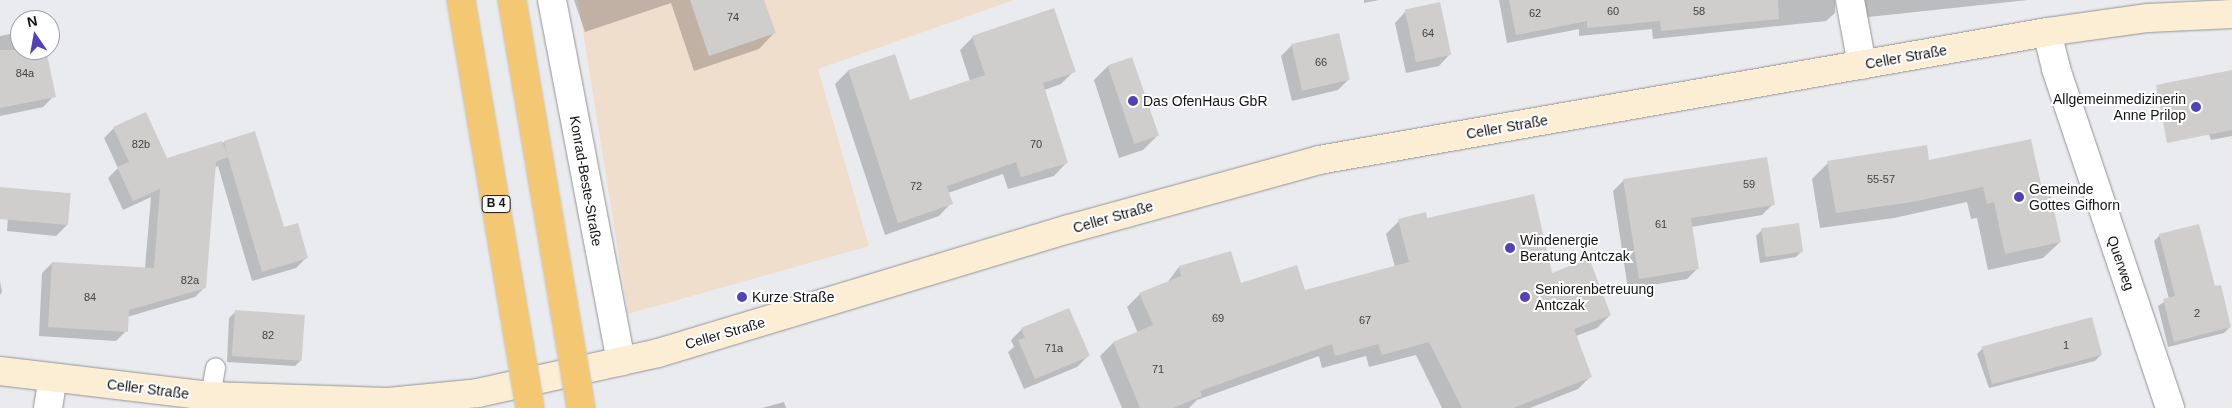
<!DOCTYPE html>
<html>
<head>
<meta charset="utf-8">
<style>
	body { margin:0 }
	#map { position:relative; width:2232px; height:408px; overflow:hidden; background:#eaebee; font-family:Arial,sans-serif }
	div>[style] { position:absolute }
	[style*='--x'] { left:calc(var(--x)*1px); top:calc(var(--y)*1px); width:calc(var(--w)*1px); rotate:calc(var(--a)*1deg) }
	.industrial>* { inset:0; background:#f0decd }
	.shadow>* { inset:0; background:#0003 }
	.building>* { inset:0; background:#d0cecc; transform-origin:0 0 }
	.roads { filter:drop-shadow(0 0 1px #939396) drop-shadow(0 0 1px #939396) }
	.lane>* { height:19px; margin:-9.5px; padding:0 9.5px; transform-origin:9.5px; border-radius:9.5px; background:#fff }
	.street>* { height:28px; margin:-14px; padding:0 14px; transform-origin:14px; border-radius:14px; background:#fff }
	.secondary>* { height:28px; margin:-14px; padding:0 14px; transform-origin:14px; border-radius:14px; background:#fceed5 }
	.bridges { filter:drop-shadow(0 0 1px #c7c7c7) drop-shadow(0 0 1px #c7c7c7) }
	.highway-bridge>* { height:28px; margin:-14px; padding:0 14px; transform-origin:14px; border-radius:14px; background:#f4c873 }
	.dots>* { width:14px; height:14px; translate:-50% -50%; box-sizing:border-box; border:2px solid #fff; border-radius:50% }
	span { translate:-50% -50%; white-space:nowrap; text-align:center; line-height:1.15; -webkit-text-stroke:4px #fff; paint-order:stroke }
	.number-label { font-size:11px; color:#434243 }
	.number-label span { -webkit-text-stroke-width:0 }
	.shield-label span { padding:1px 4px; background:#fff; border:1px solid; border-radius:4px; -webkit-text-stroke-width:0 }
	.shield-label { font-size:12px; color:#141415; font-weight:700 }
	.street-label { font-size:14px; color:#141415 }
	.poi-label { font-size:14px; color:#141415 }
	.right { translate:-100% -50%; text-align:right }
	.left { translate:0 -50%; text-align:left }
	.north { position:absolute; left:10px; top:10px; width:50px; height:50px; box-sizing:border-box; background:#fff; border:1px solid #a1a1a1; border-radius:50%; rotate:348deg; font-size:14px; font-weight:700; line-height:20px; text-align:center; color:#141415 }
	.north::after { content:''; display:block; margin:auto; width:18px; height:22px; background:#5241b9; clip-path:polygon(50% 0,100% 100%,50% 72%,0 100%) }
</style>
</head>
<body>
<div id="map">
	<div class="industrial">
		<i style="clip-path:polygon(578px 0,1014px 0,818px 69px,869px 246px,628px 314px)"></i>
	</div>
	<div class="shadow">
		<i style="clip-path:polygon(574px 0,763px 0,774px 33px,759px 49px,694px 71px,671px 3px,585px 32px)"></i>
		<i style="clip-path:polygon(1364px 0,1379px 0,1364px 3px)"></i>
		<i style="clip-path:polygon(1499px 0,1835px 0,1835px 13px,1826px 21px,1653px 39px,1652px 29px,1579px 36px,1579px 29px,1507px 43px)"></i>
		<i style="clip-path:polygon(1854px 0,2028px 0,1859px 18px)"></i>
		<i style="clip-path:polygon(1406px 11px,1450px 54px,1439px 66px,1406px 73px,1395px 23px)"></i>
		<i style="clip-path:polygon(20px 32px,20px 50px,44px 50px,54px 96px,43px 107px,0 116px,0 36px)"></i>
		<i style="clip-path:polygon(973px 37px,1074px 71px,1061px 84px,1044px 90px,1066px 163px,1054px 176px,1008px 189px,1003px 174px,948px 193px,951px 203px,939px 216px,885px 235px,835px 84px,848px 71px,894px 56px,909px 101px,970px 81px,960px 50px)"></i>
		<i style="clip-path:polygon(1292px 45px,1349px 79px,1338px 90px,1292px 101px,1281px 56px)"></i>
		<i style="clip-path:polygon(1108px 66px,1157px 136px,1143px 150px,1119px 158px,1094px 80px)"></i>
		<i style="clip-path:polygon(2232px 71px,2232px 136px,2211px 140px,2192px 85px)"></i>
		<i style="clip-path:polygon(114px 128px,167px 160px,254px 133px,283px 229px,306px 258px,296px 268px,252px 281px,218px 166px,214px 168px,205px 287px,195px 297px,127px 317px,126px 331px,116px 341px,39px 336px,42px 273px,52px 263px,145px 268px,151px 197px,123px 210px,108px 178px,118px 168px,104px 138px)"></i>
		<i style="clip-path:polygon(1828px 163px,2042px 194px,2060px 242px,2043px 258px,1988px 270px,1977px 218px,1971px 219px,1967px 202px,1894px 218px,1820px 228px,1812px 179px)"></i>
		<i style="clip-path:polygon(1624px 180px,1773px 204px,1762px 215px,1691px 227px,1698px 268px,1687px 279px,1628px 289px,1613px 191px)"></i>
		<i style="clip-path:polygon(9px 201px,67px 225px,56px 236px,7px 231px)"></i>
		<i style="clip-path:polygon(1426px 219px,1551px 275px,1610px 315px,1597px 328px,1576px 336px,1591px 376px,1578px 389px,1530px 408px,1442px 408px,1416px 355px,1369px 367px,1366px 356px,1322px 368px,1319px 356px,1197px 400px,1189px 408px,1122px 408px,1100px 356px,1113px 343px,1138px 333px,1127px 307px,1140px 294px,1167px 283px,1179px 267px,1240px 285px,1304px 292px,1395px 267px,1386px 234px,1399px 221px)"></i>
		<i style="clip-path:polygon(1762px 230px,1802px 251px,1796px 257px,1760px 263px,1756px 236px)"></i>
		<i style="clip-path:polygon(2160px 235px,2214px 288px,2230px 327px,2224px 333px,2168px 347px,2158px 306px,2169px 299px,2154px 241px)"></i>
		<i style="clip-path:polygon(0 281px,2px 292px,0 295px)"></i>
		<i style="clip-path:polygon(235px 312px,301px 360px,295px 366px,227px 362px,229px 318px)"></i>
		<i style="clip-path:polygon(1022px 329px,1088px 356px,1077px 367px,1024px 389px,1008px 352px,1014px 347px,1011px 340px)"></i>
		<i style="clip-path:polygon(1983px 348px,2101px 355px,2095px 361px,1989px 388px,1977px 354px)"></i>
		<i style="clip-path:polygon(784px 402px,786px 408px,762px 408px)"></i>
	</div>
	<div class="building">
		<i style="clip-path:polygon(690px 0,764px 0,776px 33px,709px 56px)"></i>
		<i style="clip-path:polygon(1509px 0,1778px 0,1779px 19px,1661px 31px,1660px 21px,1587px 28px,1587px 21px,1516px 35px)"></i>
		<i style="left:1440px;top:2px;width:54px;height:36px;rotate:78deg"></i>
		<i style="clip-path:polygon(1054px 8px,1076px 72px,1043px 83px,1068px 163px,1021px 177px,1016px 162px,947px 186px,953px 204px,898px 223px,848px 70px,895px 54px,910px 100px,985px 75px,972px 36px)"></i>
		<i style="left:1339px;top:33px;width:48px;height:49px;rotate:77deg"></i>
		<i style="clip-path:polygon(0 50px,46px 50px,56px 97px,0 108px)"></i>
		<i style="left:1132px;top:57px;width:83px;height:26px;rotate:71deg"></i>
		<i style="clip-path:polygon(2232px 70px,2232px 130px,2167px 143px,2156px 85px)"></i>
		<i style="clip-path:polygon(146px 112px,167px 158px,222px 141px,228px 156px,224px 141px,255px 131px,284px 227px,298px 223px,308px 258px,262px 272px,228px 157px,216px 162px,206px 288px,129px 310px,128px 332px,48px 327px,52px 262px,154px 268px,160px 189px,133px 201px,117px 167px,129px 162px,113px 127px)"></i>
		<i style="clip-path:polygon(2031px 139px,2043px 193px,2050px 191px,2061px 242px,2005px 254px,1994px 202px,1987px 204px,1983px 187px,1912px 202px,1836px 213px,1827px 161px,1927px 145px,1929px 160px)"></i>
		<i style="clip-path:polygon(1767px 157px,1775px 205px,1691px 218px,1699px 269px,1639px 279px,1623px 179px)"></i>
		<i style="left:0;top:187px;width:71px;height:32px;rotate:5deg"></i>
		<i style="clip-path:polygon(1534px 194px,1552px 273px,1589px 258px,1611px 315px,1574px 329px,1592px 377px,1513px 408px,1462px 408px,1429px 342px,1382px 355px,1378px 344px,1335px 356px,1332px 344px,1200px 391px,1202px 396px,1173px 408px,1140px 408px,1113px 342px,1153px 325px,1139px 293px,1181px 276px,1179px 266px,1231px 251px,1241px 283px,1297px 265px,1305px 290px,1409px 262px,1398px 219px,1426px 212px,1427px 218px)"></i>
		<i style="left:1799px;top:223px;width:29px;height:38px;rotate:82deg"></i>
		<i style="clip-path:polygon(2199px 224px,2215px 286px,2221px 285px,2231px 327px,2174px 342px,2163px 299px,2175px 296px,2159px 234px)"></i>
		<i style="clip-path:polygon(1069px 308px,1090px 356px,1035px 379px,1018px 340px,1025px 338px,1021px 328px)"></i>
		<i style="left:235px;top:310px;width:70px;height:46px;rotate:4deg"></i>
		<i style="left:2092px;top:317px;width:39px;height:114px;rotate:75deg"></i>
	</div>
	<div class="roads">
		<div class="lane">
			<i style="--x:210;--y:396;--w:29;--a:-80"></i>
		</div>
		<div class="street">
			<i style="--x:552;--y:0;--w:368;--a:79.2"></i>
			<i style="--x:1850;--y:0;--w:66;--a:79.5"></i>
			<i style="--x:2047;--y:32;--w:38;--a:76"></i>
			<i style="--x:2056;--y:69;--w:358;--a:71.4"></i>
			<i style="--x:48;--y:408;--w:30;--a:-81"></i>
		</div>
		<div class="secondary">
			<i style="--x:0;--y:371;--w:211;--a:6.8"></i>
			<i style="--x:210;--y:396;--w:178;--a:1.9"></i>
			<i style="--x:388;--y:402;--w:90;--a:-5.7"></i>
			<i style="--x:478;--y:393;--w:184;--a:-12.5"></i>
			<i style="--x:658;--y:353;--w:429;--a:-16.8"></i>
			<i style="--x:1069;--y:229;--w:259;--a:-15.4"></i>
			<i style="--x:1319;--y:160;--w:739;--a:-9.97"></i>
			<i style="--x:2047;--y:32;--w:102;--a:-7.9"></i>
			<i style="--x:2148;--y:18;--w:84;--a:-2.7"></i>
		</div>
	</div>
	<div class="bridges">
		<div class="highway-bridge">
			<i style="--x:461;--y:0;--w:414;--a:80.4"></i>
			<i style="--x:512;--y:0;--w:414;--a:80.4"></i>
		</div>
	</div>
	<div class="dots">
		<i style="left:1133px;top:101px;background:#5241b9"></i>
		<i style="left:2196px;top:107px;background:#5241b9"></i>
		<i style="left:2019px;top:197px;background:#5241b9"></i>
		<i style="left:1510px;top:248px;background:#5241b9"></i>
		<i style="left:742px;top:297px;background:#5241b9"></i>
		<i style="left:1525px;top:297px;background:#5241b9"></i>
	</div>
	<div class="number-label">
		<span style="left:1613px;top:11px">60</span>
		<span style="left:1699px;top:11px">58</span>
		<span style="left:1535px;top:13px">62</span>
		<span style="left:733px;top:17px">74</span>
		<span style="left:1428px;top:33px">64</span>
		<span style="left:1321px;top:62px">66</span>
		<span style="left:25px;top:73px">84a</span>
		<span style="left:141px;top:144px">82b</span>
		<span style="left:1036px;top:144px">70</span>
		<span style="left:1881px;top:179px">55-57</span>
		<span style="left:1749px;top:184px">59</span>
		<span style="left:916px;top:186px">72</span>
		<span style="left:1661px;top:224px">61</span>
		<span style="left:190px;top:280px">82a</span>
		<span style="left:90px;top:297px">84</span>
		<span style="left:2197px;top:313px">2</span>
		<span style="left:1218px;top:318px">69</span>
		<span style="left:1365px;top:320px">67</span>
		<span style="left:268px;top:335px">82</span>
		<span style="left:2066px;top:345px">1</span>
		<span style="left:1054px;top:348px">71a</span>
		<span style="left:1158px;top:369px">71</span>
	</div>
	<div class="shield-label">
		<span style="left:496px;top:204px">B 4</span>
	</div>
	<div class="street-label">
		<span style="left:1906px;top:57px;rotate:-10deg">Celler Straße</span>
		<span style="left:1507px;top:127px;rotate:-10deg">Celler Straße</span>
		<span style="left:586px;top:181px;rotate:80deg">Konrad-Beste-Straße</span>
		<span style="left:1113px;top:217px;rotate:-16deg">Celler Straße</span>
		<span style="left:2121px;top:263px;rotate:71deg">Querweg</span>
		<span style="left:725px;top:333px;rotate:-16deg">Celler Straße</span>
		<span style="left:148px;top:389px;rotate:7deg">Celler Straße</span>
	</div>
	<div class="poi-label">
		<span class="right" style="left:2186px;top:107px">Allgemeinmedizinerin<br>Anne Prilop</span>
		<span class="left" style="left:1143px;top:101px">Das OfenHaus GbR</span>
		<span class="left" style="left:2029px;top:197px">Gemeinde<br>Gottes Gifhorn</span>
		<span class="left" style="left:1520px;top:248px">Windenergie<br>Beratung Antczak</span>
		<span class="left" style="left:1535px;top:297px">Seniorenbetreuung<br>Antczak</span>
		<span class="left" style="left:752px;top:297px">Kurze Straße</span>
	</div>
	<div class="north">N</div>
</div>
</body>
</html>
